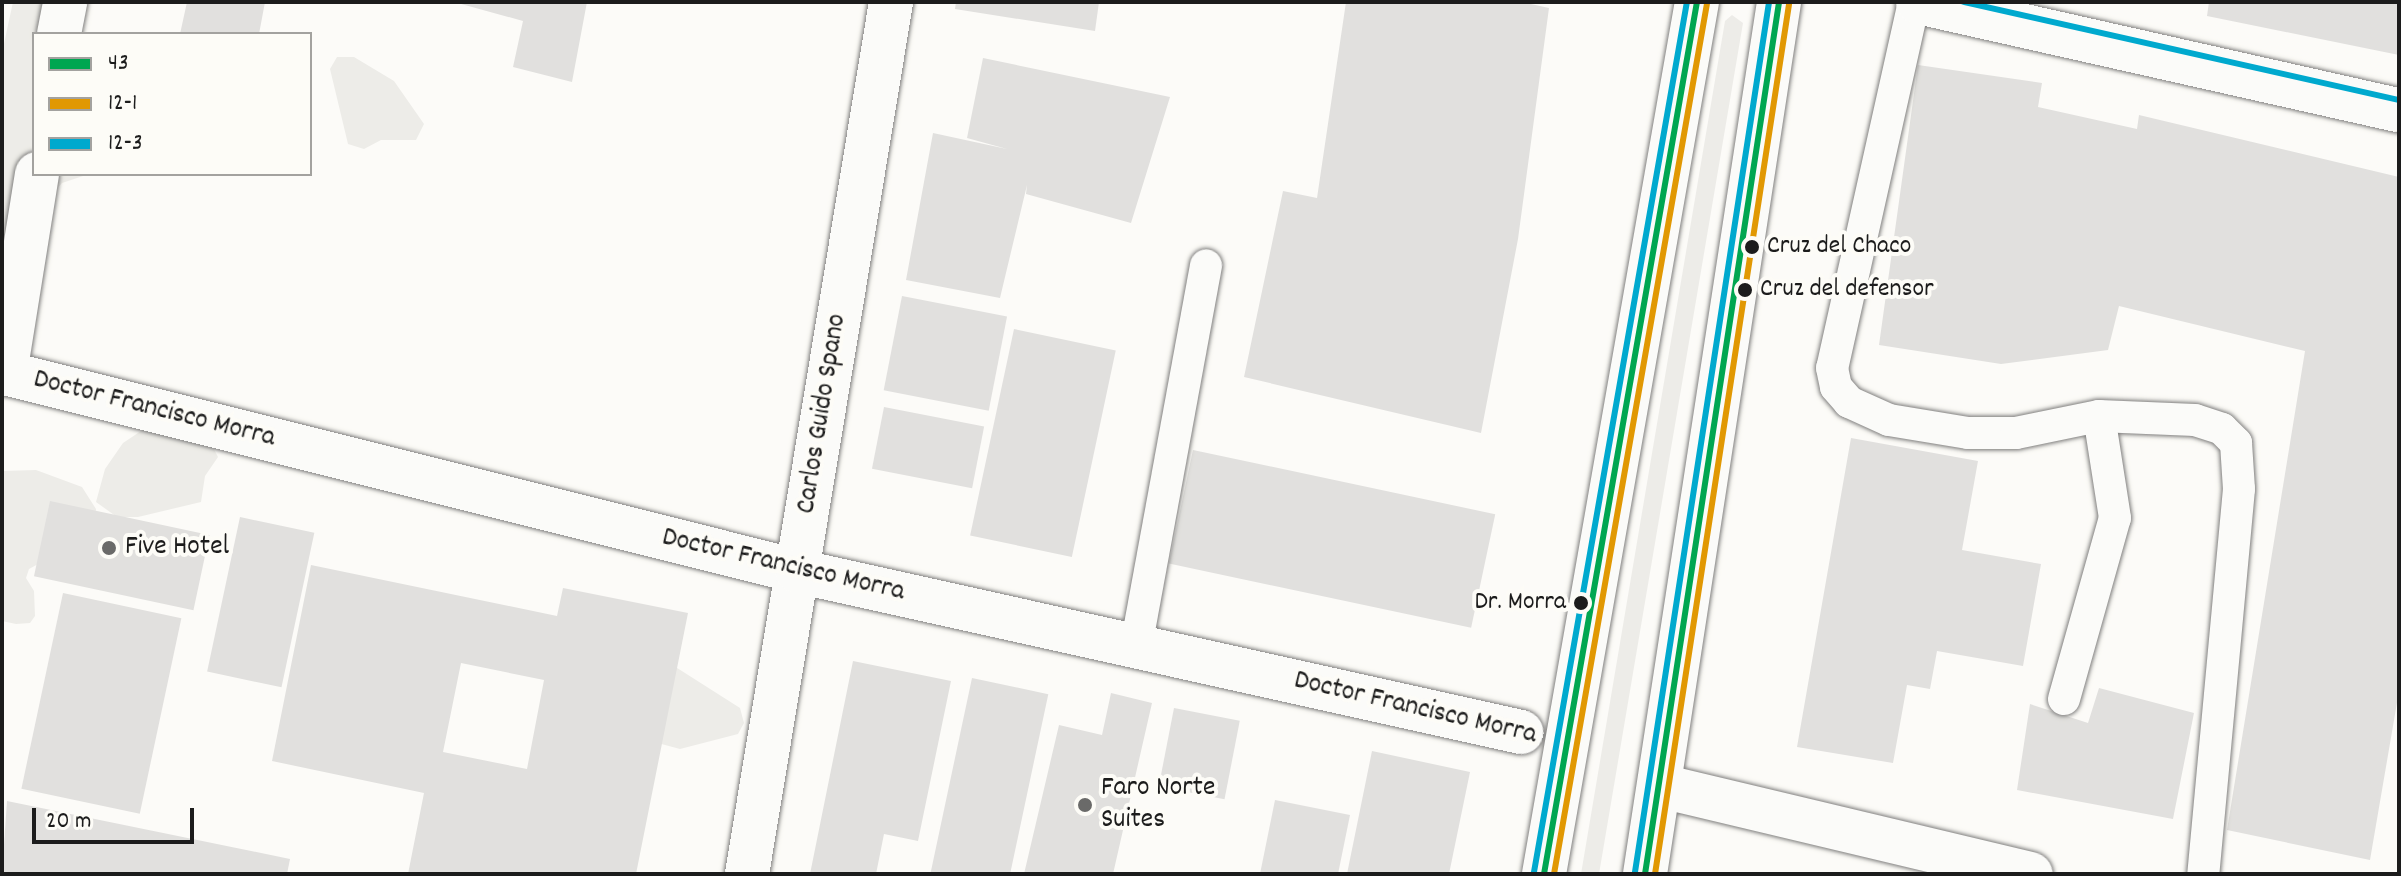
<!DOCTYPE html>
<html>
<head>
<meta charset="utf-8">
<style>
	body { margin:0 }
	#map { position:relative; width:2401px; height:876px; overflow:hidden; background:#fcfbf8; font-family:Dekko,sans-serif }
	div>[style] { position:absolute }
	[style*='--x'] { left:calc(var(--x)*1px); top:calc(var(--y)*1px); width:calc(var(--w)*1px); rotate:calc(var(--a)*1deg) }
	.green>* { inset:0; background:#edece8 }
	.building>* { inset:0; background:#e1e0de; transform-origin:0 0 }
	.roads { filter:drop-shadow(0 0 2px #81807f) drop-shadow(0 0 2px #81807f) }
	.service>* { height:32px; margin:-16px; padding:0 16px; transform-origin:16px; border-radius:16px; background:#fbfbf9 }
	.minor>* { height:44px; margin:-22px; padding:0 22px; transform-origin:22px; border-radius:22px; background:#fbfbf9 }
	.tertiary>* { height:44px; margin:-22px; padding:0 22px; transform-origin:22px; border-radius:22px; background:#fbfbf9 }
	.secondary>* { height:44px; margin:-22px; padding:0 22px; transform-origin:22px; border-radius:22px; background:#fbfbf9 }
	.trunk>* { height:44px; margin:-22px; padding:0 22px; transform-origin:22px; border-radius:22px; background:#fbfbf9 }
	.bus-1>* { height:6px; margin:-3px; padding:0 3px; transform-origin:3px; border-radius:3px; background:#00a651 }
	.bus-2>* { height:6px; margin:-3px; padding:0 3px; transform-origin:3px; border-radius:3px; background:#e19803 }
	.bus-3>* { height:6px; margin:-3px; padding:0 3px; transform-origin:3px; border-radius:3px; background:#00a9ce }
	.dots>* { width:22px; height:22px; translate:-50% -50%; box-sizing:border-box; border:4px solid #fdfcf7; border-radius:50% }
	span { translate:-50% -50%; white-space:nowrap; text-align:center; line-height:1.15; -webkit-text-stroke:8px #fdfcf7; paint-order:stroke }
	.bus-label { font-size:26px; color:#1c1c1c }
	.left { translate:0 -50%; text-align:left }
	.right { translate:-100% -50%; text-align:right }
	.street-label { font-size:28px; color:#1c1c1c }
	.poi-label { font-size:28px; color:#1c1c1c }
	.frame { position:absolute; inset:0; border:4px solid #1c1c1c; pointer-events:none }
	.legend { position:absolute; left:32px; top:32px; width:280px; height:144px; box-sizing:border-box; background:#fdfcf7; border:2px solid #a3a29f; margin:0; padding:10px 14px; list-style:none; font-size:24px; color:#1c1c1c }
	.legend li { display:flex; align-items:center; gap:16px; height:40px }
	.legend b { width:40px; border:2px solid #a3a29f }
	.scale { position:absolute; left:32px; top:808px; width:162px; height:36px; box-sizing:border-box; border:4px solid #1c1c1c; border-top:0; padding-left:10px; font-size:24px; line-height:28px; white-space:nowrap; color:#1c1c1c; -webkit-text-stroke:6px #fdfcf7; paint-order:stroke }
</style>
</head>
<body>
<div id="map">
	<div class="green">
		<i style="clip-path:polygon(13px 2px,66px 2px,72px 32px,83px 34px,34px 34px,34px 174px,89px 174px,62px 183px,14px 239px,2px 236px,2px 53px)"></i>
		<i style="clip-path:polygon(1732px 15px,1743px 23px,1599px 874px,1581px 874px,1725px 21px)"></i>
		<i style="clip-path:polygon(337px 57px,354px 57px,394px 81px,424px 124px,416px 140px,381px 140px,364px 149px,348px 144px,330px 69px)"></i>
		<i style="clip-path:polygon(202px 426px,218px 457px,205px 476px,201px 502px,138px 517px,117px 517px,96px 502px,105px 469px,123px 443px,147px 427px)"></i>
		<i style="clip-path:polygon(36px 470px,82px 487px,96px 509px,95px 533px,29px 569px,26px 578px,34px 591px,35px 616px,30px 623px,16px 624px,2px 621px,2px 471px)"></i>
		<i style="clip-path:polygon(674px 666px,740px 708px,744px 723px,738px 734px,680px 749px,654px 742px)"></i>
	</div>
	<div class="building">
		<i style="clip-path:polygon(187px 2px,265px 2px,259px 34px,180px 34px)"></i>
		<i style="clip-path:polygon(454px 2px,587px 2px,572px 82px,513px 67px,523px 21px)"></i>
		<i style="clip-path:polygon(956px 2px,1099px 2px,1095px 31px,955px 9px)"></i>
		<i style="clip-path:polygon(1346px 2px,1522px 2px,1549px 8px,1518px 239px,1481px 433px,1244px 377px,1283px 191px,1317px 198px)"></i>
		<i style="clip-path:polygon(2209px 2px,2399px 2px,2399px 55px,2207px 16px)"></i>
		<i style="clip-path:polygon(983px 58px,1170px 97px,1131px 223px,1026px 194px,1027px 185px,1000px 298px,906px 280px,933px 133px,1007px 149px,967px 138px)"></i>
		<i style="clip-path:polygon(1918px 65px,2042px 83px,2038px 107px,2137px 129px,2139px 115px,2399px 177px,2399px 691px,2370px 860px,2227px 830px,2305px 351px,2119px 306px,2108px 350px,2001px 364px,1879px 345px)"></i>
		<i style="left:902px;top:296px;width:107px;height:96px;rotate:11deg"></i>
		<i style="left:1014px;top:329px;width:104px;height:211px;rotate:12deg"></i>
		<i style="left:884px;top:407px;width:102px;height:63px;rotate:11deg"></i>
		<i style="clip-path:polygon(1851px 438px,1978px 461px,1962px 550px,2041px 564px,2023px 666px,1937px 651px,1930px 689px,1907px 685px,1893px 763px,1797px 747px)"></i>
		<i style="left:1193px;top:450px;width:309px;height:116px;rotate:12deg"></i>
		<i style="left:50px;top:501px;width:163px;height:77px;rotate:12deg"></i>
		<i style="left:240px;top:517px;width:76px;height:158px;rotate:12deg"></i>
		<i style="clip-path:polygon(evenodd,311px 565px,557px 616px,563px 588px,688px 613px,636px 874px,408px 874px,424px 793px,272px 761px,311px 565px,461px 663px,544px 680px,527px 769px,443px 752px,461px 663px)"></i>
		<i style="left:63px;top:593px;width:121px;height:200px;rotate:12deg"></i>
		<i style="clip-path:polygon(853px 661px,951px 681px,918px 841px,884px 834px,876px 874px,810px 874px)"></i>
		<i style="left:972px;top:678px;width:78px;height:200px;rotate:12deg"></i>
		<i style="clip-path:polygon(2099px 688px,2194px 713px,2173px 819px,2017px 790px,2030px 704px,2088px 723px)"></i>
		<i style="clip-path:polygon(1111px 693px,1152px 703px,1113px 874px,1024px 874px,1059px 725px,1102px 735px)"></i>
		<i style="left:1174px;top:708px;width:67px;height:80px;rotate:11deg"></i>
		<i style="clip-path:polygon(1372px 751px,1470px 772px,1449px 874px,1347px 874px)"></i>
		<i style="clip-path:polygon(1275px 800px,1350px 815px,1338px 874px,1260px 874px)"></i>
		<i style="clip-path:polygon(7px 801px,290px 859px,287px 874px,2px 874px)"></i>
	</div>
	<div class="roads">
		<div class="service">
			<i style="--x:1914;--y:2;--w:375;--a:102.6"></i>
			<i style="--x:1832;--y:368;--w:19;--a:78"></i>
			<i style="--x:1836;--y:387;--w:20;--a:49"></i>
			<i style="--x:1849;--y:402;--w:44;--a:24.2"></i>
			<i style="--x:1889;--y:420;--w:80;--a:9.3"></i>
			<i style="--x:1968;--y:433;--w:48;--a:0"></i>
			<i style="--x:2016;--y:433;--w:85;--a:-11.6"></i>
			<i style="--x:2099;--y:416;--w:96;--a:2.4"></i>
			<i style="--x:2195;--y:420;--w:28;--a:18"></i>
			<i style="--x:2222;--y:429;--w:20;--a:45"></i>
			<i style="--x:2236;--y:443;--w:46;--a:86.3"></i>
			<i style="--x:2239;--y:489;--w:387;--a:95.3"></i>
			<i style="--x:1136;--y:647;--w:388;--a:-79.6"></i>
			<i style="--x:2064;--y:699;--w:188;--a:-74.3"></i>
			<i style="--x:2115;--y:518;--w:103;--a:-98.9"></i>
		</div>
		<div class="minor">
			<i style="--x:1661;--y:786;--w:380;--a:13.4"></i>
			<i style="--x:747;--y:874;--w:884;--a:-80.62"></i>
		</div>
		<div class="tertiary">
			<i style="--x:59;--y:34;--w:33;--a:-79"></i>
			<i style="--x:37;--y:174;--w:202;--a:99.1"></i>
			<i style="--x:5;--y:373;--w:816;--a:14.04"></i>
			<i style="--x:797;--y:571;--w:742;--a:12.54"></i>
		</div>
		<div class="secondary">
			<i style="--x:1918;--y:2;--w:493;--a:12.7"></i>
		</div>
		<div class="trunk">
			<i style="--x:1544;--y:874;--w:885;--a:-80.05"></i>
			<i style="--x:1645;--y:874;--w:882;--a:-81.26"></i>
		</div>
	</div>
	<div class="bus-1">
		<i style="--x:1544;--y:874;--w:885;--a:-80.05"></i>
		<i style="--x:1645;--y:874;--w:882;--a:-81.26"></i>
	</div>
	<div class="bus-2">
		<i style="--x:1554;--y:874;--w:883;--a:-80.03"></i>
		<i style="--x:1655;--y:874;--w:880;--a:-81.24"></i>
	</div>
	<div class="bus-3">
		<i style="--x:1964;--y:2;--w:446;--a:12.7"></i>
		<i style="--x:1534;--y:872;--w:883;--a:-80.03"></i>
		<i style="--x:1635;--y:872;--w:880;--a:-81.24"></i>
	</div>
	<div class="dots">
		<i style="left:1752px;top:247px;background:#1c1c1c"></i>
		<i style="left:1745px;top:290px;background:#1c1c1c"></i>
		<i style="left:109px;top:548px;background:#6a6a69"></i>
		<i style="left:1581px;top:603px;background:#1c1c1c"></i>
		<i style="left:1085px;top:805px;background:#6a6a69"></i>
	</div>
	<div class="bus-label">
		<span class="left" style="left:1767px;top:247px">Cruz del Chaco</span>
		<span class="left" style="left:1760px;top:290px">Cruz del defensor</span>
		<span class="right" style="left:1566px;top:603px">Dr. Morra</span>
	</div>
	<div class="street-label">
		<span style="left:154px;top:410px;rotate:14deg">Doctor Francisco Morra</span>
		<span style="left:823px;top:414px;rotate:-81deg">Carlos Guido Spano</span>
		<span style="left:783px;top:566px;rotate:13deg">Doctor Francisco Morra</span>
		<span style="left:1415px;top:709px;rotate:13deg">Doctor Francisco Morra</span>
	</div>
	<div class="poi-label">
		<span class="left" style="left:125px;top:548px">Five Hotel</span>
		<span class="left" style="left:1101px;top:805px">Faro Norte<br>Suites</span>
	</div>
	<div class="frame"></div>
	<ul class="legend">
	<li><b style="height:10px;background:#00a651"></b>43</li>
	<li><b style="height:10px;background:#e19803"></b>12-1</li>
	<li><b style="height:10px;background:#00a9ce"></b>12-3</li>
	</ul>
	<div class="scale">20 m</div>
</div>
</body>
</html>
